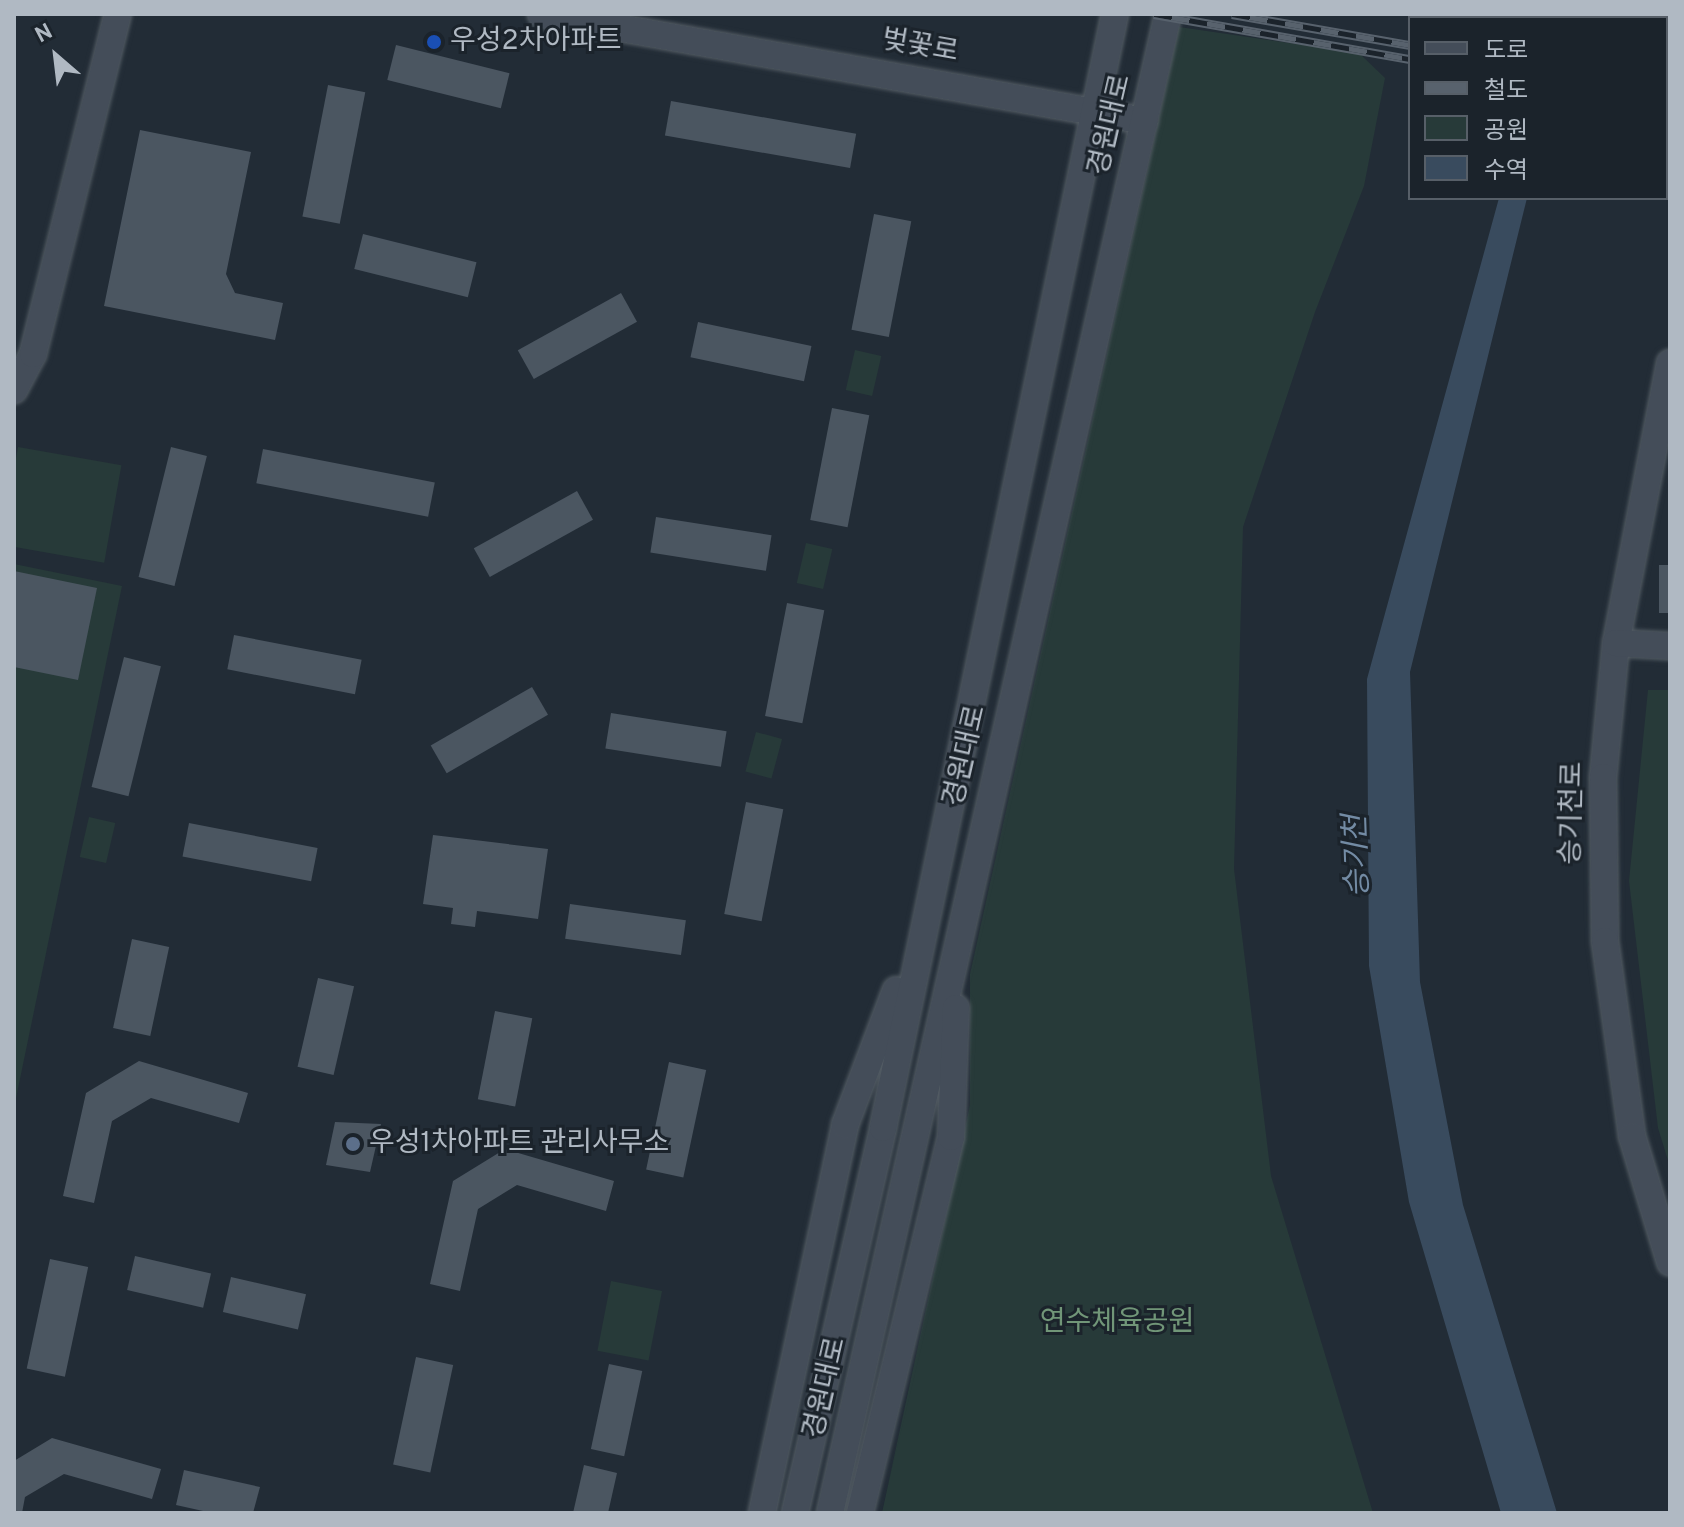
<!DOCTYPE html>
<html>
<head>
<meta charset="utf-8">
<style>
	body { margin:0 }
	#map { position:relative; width:1684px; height:1527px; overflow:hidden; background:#222c36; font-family:Overpass,"Noto Sans KR",sans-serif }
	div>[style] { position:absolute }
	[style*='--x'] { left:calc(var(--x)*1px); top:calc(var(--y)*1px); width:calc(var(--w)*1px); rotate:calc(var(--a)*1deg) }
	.green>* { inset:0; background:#273a39; transform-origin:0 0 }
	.water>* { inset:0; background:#394b5e }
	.building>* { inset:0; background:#4b5661; transform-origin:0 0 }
	.roads { filter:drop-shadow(0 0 2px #535c64) drop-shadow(0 0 2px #535c64) }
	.secondary>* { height:26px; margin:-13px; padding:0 13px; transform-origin:13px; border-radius:13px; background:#444d59 }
	.rail>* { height:9px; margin-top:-4.5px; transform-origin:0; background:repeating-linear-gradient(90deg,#1b232b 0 18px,#58626d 0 36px); box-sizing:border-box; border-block:2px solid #58626d }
	.dots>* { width:22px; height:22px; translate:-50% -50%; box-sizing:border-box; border:4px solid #1b232b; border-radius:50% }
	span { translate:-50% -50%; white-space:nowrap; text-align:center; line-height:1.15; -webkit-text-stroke:6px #1b232b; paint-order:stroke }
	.poi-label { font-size:28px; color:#b0b9c3 }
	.left { translate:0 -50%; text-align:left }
	.street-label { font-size:28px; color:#b0b9c3 }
	.park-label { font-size:28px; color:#719678 }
	.water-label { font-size:30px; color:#738ba4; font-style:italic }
	.frame { position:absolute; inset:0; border:16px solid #b0b9c3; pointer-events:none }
	.legend { position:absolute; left:1408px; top:16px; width:260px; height:184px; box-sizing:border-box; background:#1b232b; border:2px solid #575f68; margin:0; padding:10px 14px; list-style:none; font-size:24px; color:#b0b9c3 }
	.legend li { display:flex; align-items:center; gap:16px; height:40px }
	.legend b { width:40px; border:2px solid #575f68 }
	.north { position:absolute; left:16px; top:16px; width:80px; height:80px; -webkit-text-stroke:6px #1b232b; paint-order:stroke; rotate:332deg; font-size:22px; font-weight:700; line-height:32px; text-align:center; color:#b0b9c3 }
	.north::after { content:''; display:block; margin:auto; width:28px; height:36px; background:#b0b9c3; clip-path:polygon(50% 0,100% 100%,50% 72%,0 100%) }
</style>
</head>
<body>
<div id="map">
	<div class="green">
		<i style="clip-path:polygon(1179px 27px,1359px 53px,1385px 78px,1364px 186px,1315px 312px,1243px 527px,1234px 869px,1271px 1176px,1373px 1513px,882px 1513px,970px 1105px,970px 974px)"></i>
		<i style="left:855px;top:350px;width:27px;height:41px;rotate:13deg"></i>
		<i style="left:18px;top:447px;width:105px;height:99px;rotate:10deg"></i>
		<i style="left:806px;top:543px;width:27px;height:41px;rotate:13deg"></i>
		<i style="clip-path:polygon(14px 564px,122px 586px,15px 1103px,14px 1103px)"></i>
		<i style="clip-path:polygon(1648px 690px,1670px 690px,1670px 1167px,1658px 1128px,1629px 881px)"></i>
		<i style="left:756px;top:732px;width:27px;height:41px;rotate:15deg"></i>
		<i style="left:89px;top:817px;width:27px;height:41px;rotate:13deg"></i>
		<i style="left:611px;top:1281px;width:52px;height:71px;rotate:11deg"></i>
	</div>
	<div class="water">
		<i style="clip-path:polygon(1499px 198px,1527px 198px,1410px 672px,1420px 982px,1463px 1205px,1557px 1513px,1501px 1513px,1409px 1202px,1369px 966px,1367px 679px)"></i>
	</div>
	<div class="building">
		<i style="left:396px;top:45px;width:117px;height:36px;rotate:14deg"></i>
		<i style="left:328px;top:85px;width:38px;height:134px;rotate:11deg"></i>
		<i style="left:671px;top:101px;width:188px;height:35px;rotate:10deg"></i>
		<i style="clip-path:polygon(140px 130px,251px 152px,226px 274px,235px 293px,283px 303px,275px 340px,104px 306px)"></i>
		<i style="left:874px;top:214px;width:38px;height:118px;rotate:11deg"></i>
		<i style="left:363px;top:234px;width:117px;height:36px;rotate:14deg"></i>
		<i style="left:621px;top:293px;width:33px;height:118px;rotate:61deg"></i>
		<i style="left:698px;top:322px;width:116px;height:36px;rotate:12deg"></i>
		<i style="left:832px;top:408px;width:38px;height:114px;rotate:11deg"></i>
		<i style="left:171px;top:447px;width:37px;height:134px;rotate:14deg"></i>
		<i style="left:263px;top:449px;width:175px;height:35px;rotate:11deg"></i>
		<i style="left:577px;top:491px;width:33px;height:118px;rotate:61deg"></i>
		<i style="left:656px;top:517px;width:117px;height:36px;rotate:9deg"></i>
		<i style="left:1659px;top:565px;width:11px;height:48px"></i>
		<i style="clip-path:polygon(14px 571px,97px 588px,78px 680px,14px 667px)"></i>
		<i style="left:787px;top:603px;width:38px;height:115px;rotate:11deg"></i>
		<i style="left:234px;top:635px;width:130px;height:35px;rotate:11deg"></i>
		<i style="left:124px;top:657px;width:38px;height:134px;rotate:14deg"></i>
		<i style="left:532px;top:687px;width:32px;height:117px;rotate:60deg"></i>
		<i style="left:611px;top:713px;width:117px;height:36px;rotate:9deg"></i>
		<i style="left:746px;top:802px;width:38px;height:114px;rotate:11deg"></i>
		<i style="left:189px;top:823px;width:131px;height:34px;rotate:11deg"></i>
		<i style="clip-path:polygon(433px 835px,548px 849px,538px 919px,477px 911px,475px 927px,451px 924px,453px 908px,423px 904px)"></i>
		<i style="left:570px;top:904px;width:117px;height:35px;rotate:8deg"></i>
		<i style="left:132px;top:939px;width:38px;height:91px;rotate:12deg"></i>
		<i style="left:318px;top:978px;width:37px;height:91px;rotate:13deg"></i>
		<i style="left:495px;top:1011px;width:38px;height:90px;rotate:11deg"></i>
		<i style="clip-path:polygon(139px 1061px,248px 1093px,239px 1123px,151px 1098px,112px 1121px,94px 1203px,63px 1196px,86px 1093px)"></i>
		<i style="left:669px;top:1062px;width:38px;height:110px;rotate:12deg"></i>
		<i style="clip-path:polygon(335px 1122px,381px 1124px,370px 1172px,326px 1165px)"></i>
		<i style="clip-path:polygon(505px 1149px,614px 1181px,606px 1211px,517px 1185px,478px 1209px,460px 1291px,430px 1284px,453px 1181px)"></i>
		<i style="left:135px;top:1256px;width:78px;height:35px;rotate:13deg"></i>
		<i style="left:50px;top:1259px;width:39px;height:112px;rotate:12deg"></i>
		<i style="left:231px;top:1277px;width:77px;height:36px;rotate:13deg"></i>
		<i style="left:416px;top:1357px;width:38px;height:110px;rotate:12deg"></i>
		<i style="left:609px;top:1364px;width:34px;height:87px;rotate:12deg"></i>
		<i style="clip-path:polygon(52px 1438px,161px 1469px,152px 1499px,64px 1474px,25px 1497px,22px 1513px,14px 1513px,14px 1461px)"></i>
		<i style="clip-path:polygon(584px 1465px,617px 1473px,608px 1513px,573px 1513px)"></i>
		<i style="clip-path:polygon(184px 1470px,260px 1487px,253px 1513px,212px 1513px,176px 1505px)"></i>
	</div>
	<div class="roads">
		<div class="secondary">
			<i style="--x:541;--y:14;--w:613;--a:10.05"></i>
			<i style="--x:1670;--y:363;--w:285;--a:100.9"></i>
			<i style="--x:1616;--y:643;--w:135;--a:95.5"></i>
			<i style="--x:1603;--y:777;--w:164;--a:89.3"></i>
			<i style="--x:1605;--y:941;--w:197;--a:82.1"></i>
			<i style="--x:1632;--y:1136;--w:132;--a:73.2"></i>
			<i style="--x:14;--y:390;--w:41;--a:-62.2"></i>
			<i style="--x:33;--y:354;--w:350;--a:-76"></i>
			<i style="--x:1616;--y:643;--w:54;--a:3.2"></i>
			<i style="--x:762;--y:1513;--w:397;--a:-77.9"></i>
			<i style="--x:845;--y:1125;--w:144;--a:-69.3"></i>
			<i style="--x:795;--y:1513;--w:395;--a:-77.1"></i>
			<i style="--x:883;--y:1128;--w:1138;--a:-78.24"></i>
			<i style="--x:830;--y:1513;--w:1537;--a:-77.29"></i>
			<i style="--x:860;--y:1513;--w:387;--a:-76.4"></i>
			<i style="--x:951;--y:1137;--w:129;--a:-87.8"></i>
		</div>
	</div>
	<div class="rail">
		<i style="--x:1154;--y:14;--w:260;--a:10"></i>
		<i style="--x:1232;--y:14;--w:181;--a:9.9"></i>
		<i style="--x:1666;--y:91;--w:4;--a:0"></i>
		<i style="--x:1666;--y:104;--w:4;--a:14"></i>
	</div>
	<div class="dots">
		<i style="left:434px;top:42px;background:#1a4fb4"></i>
		<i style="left:353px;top:1144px;background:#5c6f8a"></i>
	</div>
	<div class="poi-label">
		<span class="left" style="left:450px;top:42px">우성2차아파트</span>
		<span class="left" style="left:369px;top:1144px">우성1차아파트 관리사무소</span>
	</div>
	<div class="street-label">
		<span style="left:920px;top:47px;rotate:10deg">벚꽃로</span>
		<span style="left:1111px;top:125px;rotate:-77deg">경원대로</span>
		<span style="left:966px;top:756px;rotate:-77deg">경원대로</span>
		<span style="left:1573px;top:813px;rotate:-89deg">승기천로</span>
		<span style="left:826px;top:1388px;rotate:-77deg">경원대로</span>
	</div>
	<div class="park-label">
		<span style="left:1117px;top:1323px">연수체육공원</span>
	</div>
	<div class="water-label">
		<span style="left:1359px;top:856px;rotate:-92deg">승기천</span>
	</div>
	<div class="frame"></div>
	<ul class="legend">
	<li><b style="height:10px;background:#444d59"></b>도로</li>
	<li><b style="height:10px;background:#58626d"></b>철도</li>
	<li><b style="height:22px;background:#273a39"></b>공원</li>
	<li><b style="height:22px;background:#394b5e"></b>수역</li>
	</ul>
	<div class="north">N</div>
</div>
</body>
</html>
